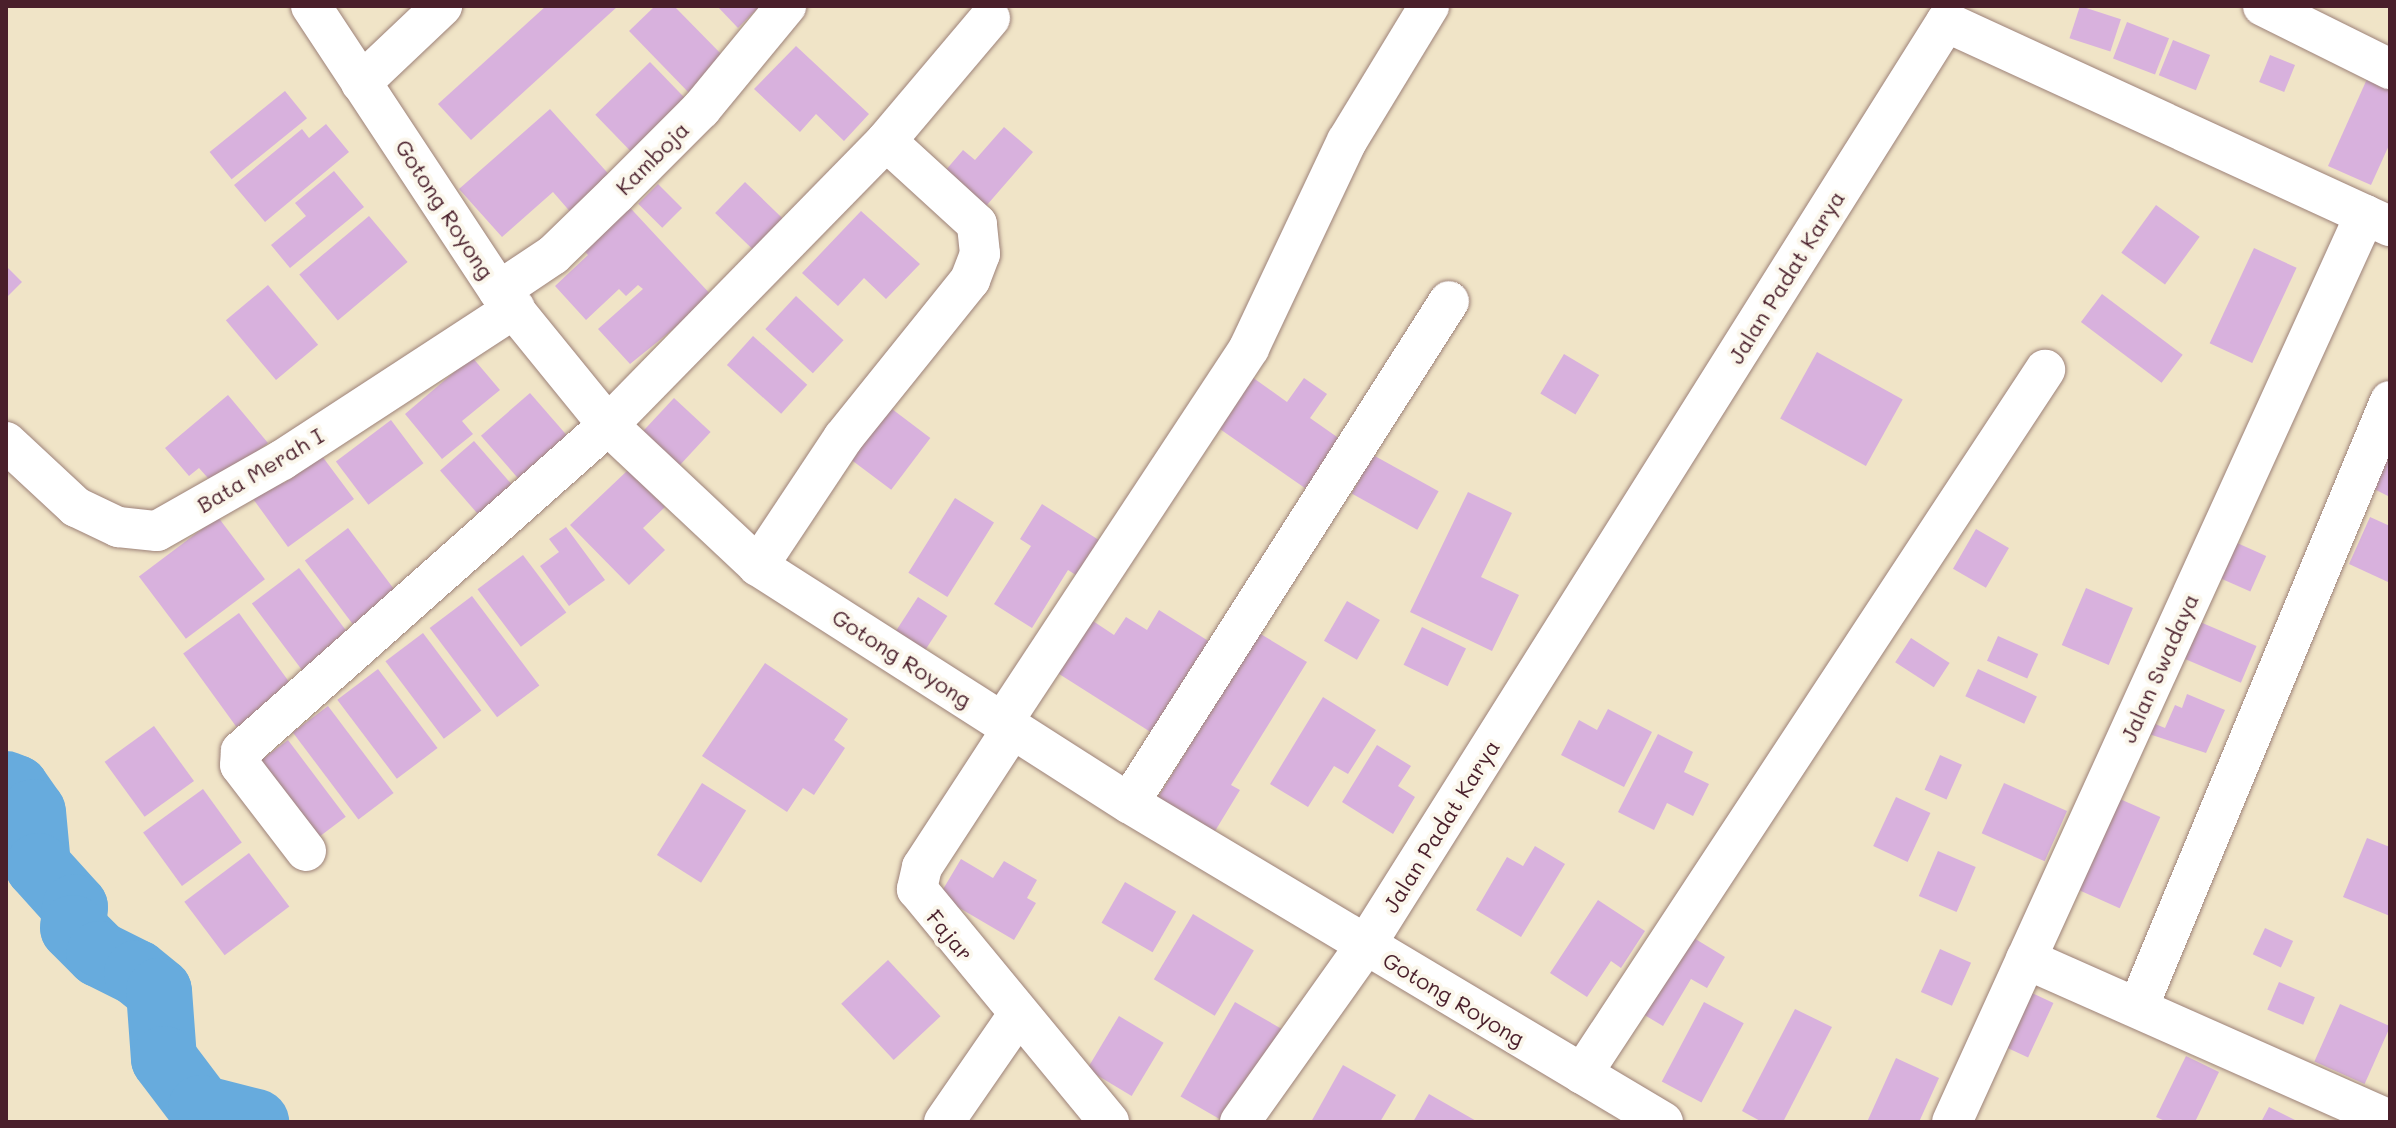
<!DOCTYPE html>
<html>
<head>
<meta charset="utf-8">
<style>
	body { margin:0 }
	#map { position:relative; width:2396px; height:1128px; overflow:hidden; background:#f0e4c7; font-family:Mali,sans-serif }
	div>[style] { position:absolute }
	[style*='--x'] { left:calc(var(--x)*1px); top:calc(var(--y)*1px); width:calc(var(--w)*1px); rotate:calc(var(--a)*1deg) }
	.river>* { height:66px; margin:-33px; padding:0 33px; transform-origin:33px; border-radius:33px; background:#67abdd }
	.building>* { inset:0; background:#d8b1dd; transform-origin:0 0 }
	.roads { filter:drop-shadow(0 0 2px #9d8279) drop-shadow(0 0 2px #9d8279) }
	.minor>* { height:40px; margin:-20px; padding:0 20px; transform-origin:20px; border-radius:20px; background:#fff }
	span { translate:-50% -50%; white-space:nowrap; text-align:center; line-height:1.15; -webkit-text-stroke:8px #fbf7ec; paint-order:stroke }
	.street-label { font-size:22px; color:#4a1f2b }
	.frame { position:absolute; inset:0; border:8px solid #4a1f2b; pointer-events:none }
</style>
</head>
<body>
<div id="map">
	<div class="river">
		<i style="--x:6;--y:784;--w:11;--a:22"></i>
		<i style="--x:16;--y:788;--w:29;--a:55"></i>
		<i style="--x:33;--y:812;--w:54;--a:84.7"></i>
		<i style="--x:38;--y:866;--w:55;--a:47.9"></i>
		<i style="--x:75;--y:907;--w:21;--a:95"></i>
		<i style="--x:73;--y:928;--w:37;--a:45"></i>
		<i style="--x:99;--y:954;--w:42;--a:26.6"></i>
		<i style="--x:137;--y:973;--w:28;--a:39"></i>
		<i style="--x:159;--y:991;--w:68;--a:85.8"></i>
		<i style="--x:164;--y:1059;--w:61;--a:52.9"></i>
		<i style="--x:201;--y:1108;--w:57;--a:14.3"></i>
	</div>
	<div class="building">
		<i style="clip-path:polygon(546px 6px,618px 6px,471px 140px,438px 104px)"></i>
		<i style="clip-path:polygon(655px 6px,674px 6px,728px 61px,692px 96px,629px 31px)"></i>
		<i style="clip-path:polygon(717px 6px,760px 6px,738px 28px)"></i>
		<i style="left:2080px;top:6px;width:43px;height:34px;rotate:18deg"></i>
		<i style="left:2127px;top:22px;width:45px;height:39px;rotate:21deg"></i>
		<i style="left:2173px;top:40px;width:40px;height:38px;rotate:22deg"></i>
		<i style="clip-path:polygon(796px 46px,869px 114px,844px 141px,816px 114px,800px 132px,754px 89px)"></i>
		<i style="left:2270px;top:55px;width:27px;height:29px;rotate:22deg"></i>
		<i style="left:650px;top:62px;width:63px;height:76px;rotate:46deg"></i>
		<i style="clip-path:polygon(2367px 79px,2390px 89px,2390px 143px,2371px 185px,2328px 166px)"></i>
		<i style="left:285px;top:91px;width:35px;height:97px;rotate:51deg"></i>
		<i style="clip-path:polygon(550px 109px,614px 180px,573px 215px,553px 192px,502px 237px,459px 189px)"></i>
		<i style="clip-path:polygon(326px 124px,349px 152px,265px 222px,234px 185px,302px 129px,309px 138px)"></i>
		<i style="clip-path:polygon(1004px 127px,1033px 152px,980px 213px,939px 178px,963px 150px,975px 160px)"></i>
		<i style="clip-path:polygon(334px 171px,364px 207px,290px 268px,271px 245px,306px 216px,295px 203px)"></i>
		<i style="left:745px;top:182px;width:59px;height:43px;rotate:44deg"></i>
		<i style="left:658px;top:184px;width:34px;height:28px;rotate:45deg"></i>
		<i style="clip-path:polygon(622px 199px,713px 297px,630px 364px,598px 329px,643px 289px,638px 285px,626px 296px,619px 289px,586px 320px,555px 286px,588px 255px,576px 242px)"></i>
		<i style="left:2156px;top:205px;width:54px;height:59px;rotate:36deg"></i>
		<i style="clip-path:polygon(861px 211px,920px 264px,886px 299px,864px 278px,838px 306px,802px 273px)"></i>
		<i style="left:369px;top:216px;width:60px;height:91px;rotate:50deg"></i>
		<i style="left:2254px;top:248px;width:47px;height:105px;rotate:25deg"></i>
		<i style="clip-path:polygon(6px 266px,22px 282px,6px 298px)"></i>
		<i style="left:268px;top:285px;width:78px;height:55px;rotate:50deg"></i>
		<i style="left:2102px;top:294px;width:101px;height:35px;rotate:37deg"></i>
		<i style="left:796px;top:296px;width:65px;height:45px;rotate:43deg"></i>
		<i style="left:753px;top:336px;width:73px;height:39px;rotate:42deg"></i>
		<i style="left:1817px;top:352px;width:98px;height:76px;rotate:29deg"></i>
		<i style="left:1564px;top:354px;width:41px;height:46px;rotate:31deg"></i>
		<i style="clip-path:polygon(472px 357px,500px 390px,462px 421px,473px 434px,442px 459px,405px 414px)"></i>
		<i style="clip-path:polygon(1252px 377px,1287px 402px,1304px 378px,1327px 394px,1310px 418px,1347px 444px,1312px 493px,1217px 427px)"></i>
		<i style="left:530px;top:393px;width:66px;height:65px;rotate:49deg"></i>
		<i style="clip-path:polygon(228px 395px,268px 443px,215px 486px,199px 468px,189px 476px,165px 448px)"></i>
		<i style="left:674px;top:398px;width:50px;height:52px;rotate:43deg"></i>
		<i style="left:888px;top:406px;width:53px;height:65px;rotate:37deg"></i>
		<i style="left:391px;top:420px;width:54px;height:69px;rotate:53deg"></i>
		<i style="left:474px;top:441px;width:63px;height:45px;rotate:49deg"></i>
		<i style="left:1373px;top:455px;width:75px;height:44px;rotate:29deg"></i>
		<i style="clip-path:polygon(2384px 455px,2390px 458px,2390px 497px,2370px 487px)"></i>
		<i style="clip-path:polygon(322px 456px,354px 499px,288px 547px,251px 496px,278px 476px,284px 483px)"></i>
		<i style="clip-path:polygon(628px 470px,665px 507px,643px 528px,665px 550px,629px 585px,570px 525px)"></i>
		<i style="clip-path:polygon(1468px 492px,1512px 513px,1481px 577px,1519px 595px,1492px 651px,1410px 612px)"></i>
		<i style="left:955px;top:498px;width:46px;height:88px;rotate:32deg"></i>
		<i style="clip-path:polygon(1042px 504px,1102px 542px,1079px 577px,1068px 570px,1032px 628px,994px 604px,1031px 546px,1020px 539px)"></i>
		<i style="left:218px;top:517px;width:78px;height:99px;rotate:53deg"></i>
		<i style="clip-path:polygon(2370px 517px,2390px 526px,2388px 582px,2349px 564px)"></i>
		<i style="clip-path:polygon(566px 527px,605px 580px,569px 606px,540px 566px,559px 552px,549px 539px)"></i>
		<i style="left:348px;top:528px;width:91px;height:54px;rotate:53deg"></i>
		<i style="left:1976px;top:529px;width:38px;height:46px;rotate:30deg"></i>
		<i style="left:2226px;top:538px;width:44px;height:39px;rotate:24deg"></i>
		<i style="left:523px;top:555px;width:72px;height:57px;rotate:53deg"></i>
		<i style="left:299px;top:568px;width:91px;height:59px;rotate:53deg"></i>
		<i style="left:2086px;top:588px;width:51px;height:62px;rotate:23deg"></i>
		<i style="left:472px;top:596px;width:112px;height:53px;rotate:53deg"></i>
		<i style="left:918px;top:597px;width:35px;height:45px;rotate:33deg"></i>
		<i style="left:1347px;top:601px;width:38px;height:46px;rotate:30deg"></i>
		<i style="clip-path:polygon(1159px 610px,1218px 647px,1160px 738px,1056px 672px,1090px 619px,1114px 635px,1126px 617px,1147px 630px)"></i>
		<i style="left:239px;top:613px;width:91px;height:69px;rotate:54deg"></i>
		<i style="left:2193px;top:619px;width:69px;height:40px;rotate:23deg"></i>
		<i style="left:1422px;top:627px;width:49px;height:42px;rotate:26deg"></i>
		<i style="left:423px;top:633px;width:97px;height:47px;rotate:53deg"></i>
		<i style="clip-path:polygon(1259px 633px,1307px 662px,1231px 785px,1240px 790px,1212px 836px,1155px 802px)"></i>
		<i style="left:1998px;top:636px;width:44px;height:27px;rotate:24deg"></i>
		<i style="left:1911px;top:638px;width:46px;height:29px;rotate:33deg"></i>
		<i style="clip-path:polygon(765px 663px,848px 719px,834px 740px,845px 748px,814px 795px,803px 788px,787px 812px,702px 756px)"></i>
		<i style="left:378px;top:669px;width:99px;height:51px;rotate:53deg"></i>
		<i style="left:1978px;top:669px;width:65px;height:30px;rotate:25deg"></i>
		<i style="clip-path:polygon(2187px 694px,2225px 710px,2206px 753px,2143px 732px,2148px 721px,2165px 728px,2175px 705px,2182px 708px)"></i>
		<i style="clip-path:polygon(1323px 697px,1376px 730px,1348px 774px,1334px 766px,1308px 807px,1270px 784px)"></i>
		<i style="left:328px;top:706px;width:109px;height:44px;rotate:53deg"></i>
		<i style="clip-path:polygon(1608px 709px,1652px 732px,1624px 787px,1561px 755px,1579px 720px,1597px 730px)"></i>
		<i style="left:154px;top:726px;width:68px;height:61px;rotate:54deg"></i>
		<i style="clip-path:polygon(1658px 734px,1693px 752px,1684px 772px,1709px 784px,1693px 816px,1667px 803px,1654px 830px,1618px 812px)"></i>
		<i style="left:288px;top:740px;width:96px;height:44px;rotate:53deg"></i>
		<i style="clip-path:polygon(1377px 745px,1411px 766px,1398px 786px,1415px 797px,1393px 834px,1342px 802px)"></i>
		<i style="left:1940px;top:755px;width:24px;height:38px;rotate:24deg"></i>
		<i style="left:702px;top:783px;width:52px;height:85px;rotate:32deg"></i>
		<i style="left:2004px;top:783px;width:69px;height:55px;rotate:24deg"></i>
		<i style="left:203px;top:789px;width:66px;height:74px;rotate:54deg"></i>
		<i style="left:2111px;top:795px;width:54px;height:100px;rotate:24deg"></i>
		<i style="left:1896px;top:797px;width:38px;height:54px;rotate:25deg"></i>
		<i style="clip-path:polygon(2367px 838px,2390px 847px,2390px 916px,2343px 897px)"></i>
		<i style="clip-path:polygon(1535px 846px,1565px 864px,1521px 937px,1476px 910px,1507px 857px,1523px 866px)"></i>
		<i style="left:1938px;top:851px;width:41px;height:49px;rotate:23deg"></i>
		<i style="left:249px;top:853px;width:67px;height:81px;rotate:53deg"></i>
		<i style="clip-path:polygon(961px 859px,993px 878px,1004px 861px,1037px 880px,1027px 898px,1036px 903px,1014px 940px,939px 896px)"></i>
		<i style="left:1125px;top:882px;width:59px;height:47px;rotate:30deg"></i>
		<i style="clip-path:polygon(1598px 900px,1645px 931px,1621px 968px,1611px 961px,1587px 997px,1550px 973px)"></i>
		<i style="left:1193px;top:914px;width:71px;height:76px;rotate:31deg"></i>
		<i style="left:2265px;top:928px;width:31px;height:29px;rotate:25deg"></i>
		<i style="clip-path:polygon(1684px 932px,1725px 957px,1707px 988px,1691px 979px,1663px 1026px,1636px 1010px)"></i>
		<i style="left:1940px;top:949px;width:34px;height:47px;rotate:24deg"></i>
		<i style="left:888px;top:960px;width:77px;height:64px;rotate:47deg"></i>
		<i style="left:2279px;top:982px;width:39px;height:30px;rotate:23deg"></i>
		<i style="left:2019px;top:987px;width:38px;height:60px;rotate:25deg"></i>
		<i style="left:1235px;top:1002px;width:58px;height:109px;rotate:30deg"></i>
		<i style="left:1704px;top:1002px;width:45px;height:90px;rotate:28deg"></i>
		<i style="left:2340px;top:1004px;width:55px;height:63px;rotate:24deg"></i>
		<i style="clip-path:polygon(1795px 1009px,1832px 1027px,1783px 1122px,1762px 1122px,1742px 1111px)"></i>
		<i style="left:1119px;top:1016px;width:52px;height:62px;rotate:31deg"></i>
		<i style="clip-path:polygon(2186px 1056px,2219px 1072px,2195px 1122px,2167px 1122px,2156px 1117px)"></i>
		<i style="clip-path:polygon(1896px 1058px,1939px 1078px,1919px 1122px,1867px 1122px)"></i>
		<i style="clip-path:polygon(1343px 1065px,1396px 1095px,1380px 1122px,1311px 1122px)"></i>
		<i style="clip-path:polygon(1429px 1094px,1478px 1122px,1413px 1122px)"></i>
		<i style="clip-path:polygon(2269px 1107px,2299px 1122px,2261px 1122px)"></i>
	</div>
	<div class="roads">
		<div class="minor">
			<i style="--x:311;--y:6;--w:341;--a:56.6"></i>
			<i style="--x:499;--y:291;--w:173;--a:50.9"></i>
			<i style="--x:608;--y:425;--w:206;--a:43.2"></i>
			<i style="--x:758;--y:566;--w:440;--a:32.6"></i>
			<i style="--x:1129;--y:803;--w:622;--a:30.85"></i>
			<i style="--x:2263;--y:6;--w:142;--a:26.4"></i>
			<i style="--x:361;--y:83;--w:112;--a:-43.5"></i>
			<i style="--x:499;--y:291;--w:65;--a:-33.7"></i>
			<i style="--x:553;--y:255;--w:89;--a:-44.1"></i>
			<i style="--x:617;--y:193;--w:119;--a:-45"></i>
			<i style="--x:701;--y:109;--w:134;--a:-50.5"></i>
			<i style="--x:6;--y:442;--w:96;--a:42.9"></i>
			<i style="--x:76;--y:507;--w:47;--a:25.5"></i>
			<i style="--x:118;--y:527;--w:39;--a:6"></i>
			<i style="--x:157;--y:531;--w:144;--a:-29.6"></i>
			<i style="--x:282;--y:460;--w:278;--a:-33.1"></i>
			<i style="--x:758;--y:566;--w:154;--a:-56.4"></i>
			<i style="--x:843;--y:438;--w:203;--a:-51.2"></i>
			<i style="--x:970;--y:280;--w:28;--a:-69"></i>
			<i style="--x:980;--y:254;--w:30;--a:-96"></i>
			<i style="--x:977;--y:224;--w:123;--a:-137.6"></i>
			<i style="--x:1002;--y:723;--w:449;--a:-56.6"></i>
			<i style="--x:1249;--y:348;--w:229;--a:-64.7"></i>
			<i style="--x:1347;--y:141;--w:158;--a:-58.7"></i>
			<i style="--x:1012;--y:729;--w:165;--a:123.1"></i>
			<i style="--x:922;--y:867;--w:23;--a:103"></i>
			<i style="--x:917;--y:889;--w:302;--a:50.5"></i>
			<i style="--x:1129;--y:803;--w:595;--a:-57.48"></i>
			<i style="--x:306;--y:851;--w:108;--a:-127.5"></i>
			<i style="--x:240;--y:765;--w:14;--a:-86"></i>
			<i style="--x:241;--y:751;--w:491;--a:-41.6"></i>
			<i style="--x:608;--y:425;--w:397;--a:-45.6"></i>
			<i style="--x:886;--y:141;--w:161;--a:-49.8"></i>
			<i style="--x:2026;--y:959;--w:398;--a:23.9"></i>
			<i style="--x:2139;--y:1005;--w:654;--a:-67.43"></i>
			<i style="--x:1582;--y:1074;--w:843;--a:-56.67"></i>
			<i style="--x:944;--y:1122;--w:129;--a:-55.4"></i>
			<i style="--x:1240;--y:1122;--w:216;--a:-54.6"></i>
			<i style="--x:1365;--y:946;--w:1091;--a:-57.84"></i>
			<i style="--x:1946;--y:22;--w:489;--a:24.7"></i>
			<i style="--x:1952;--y:1122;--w:997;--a:-65.52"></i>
		</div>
	</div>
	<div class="street-label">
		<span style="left:652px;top:158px;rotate:-45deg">Kamboja</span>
		<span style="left:445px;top:209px;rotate:57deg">Gotong Royong</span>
		<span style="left:1786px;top:277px;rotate:-58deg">Jalan Padat Karya</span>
		<span style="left:260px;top:470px;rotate:-31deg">Bata Merah I</span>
		<span style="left:902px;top:658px;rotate:33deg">Gotong Royong</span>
		<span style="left:2159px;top:668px;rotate:-66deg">Jalan Swadaya</span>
		<span style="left:1441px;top:826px;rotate:-58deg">Jalan Padat Karya</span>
		<span style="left:950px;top:935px;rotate:50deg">Fajar</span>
		<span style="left:1454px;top:999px;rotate:31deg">Gotong Royong</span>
	</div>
	<div class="frame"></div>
</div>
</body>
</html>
